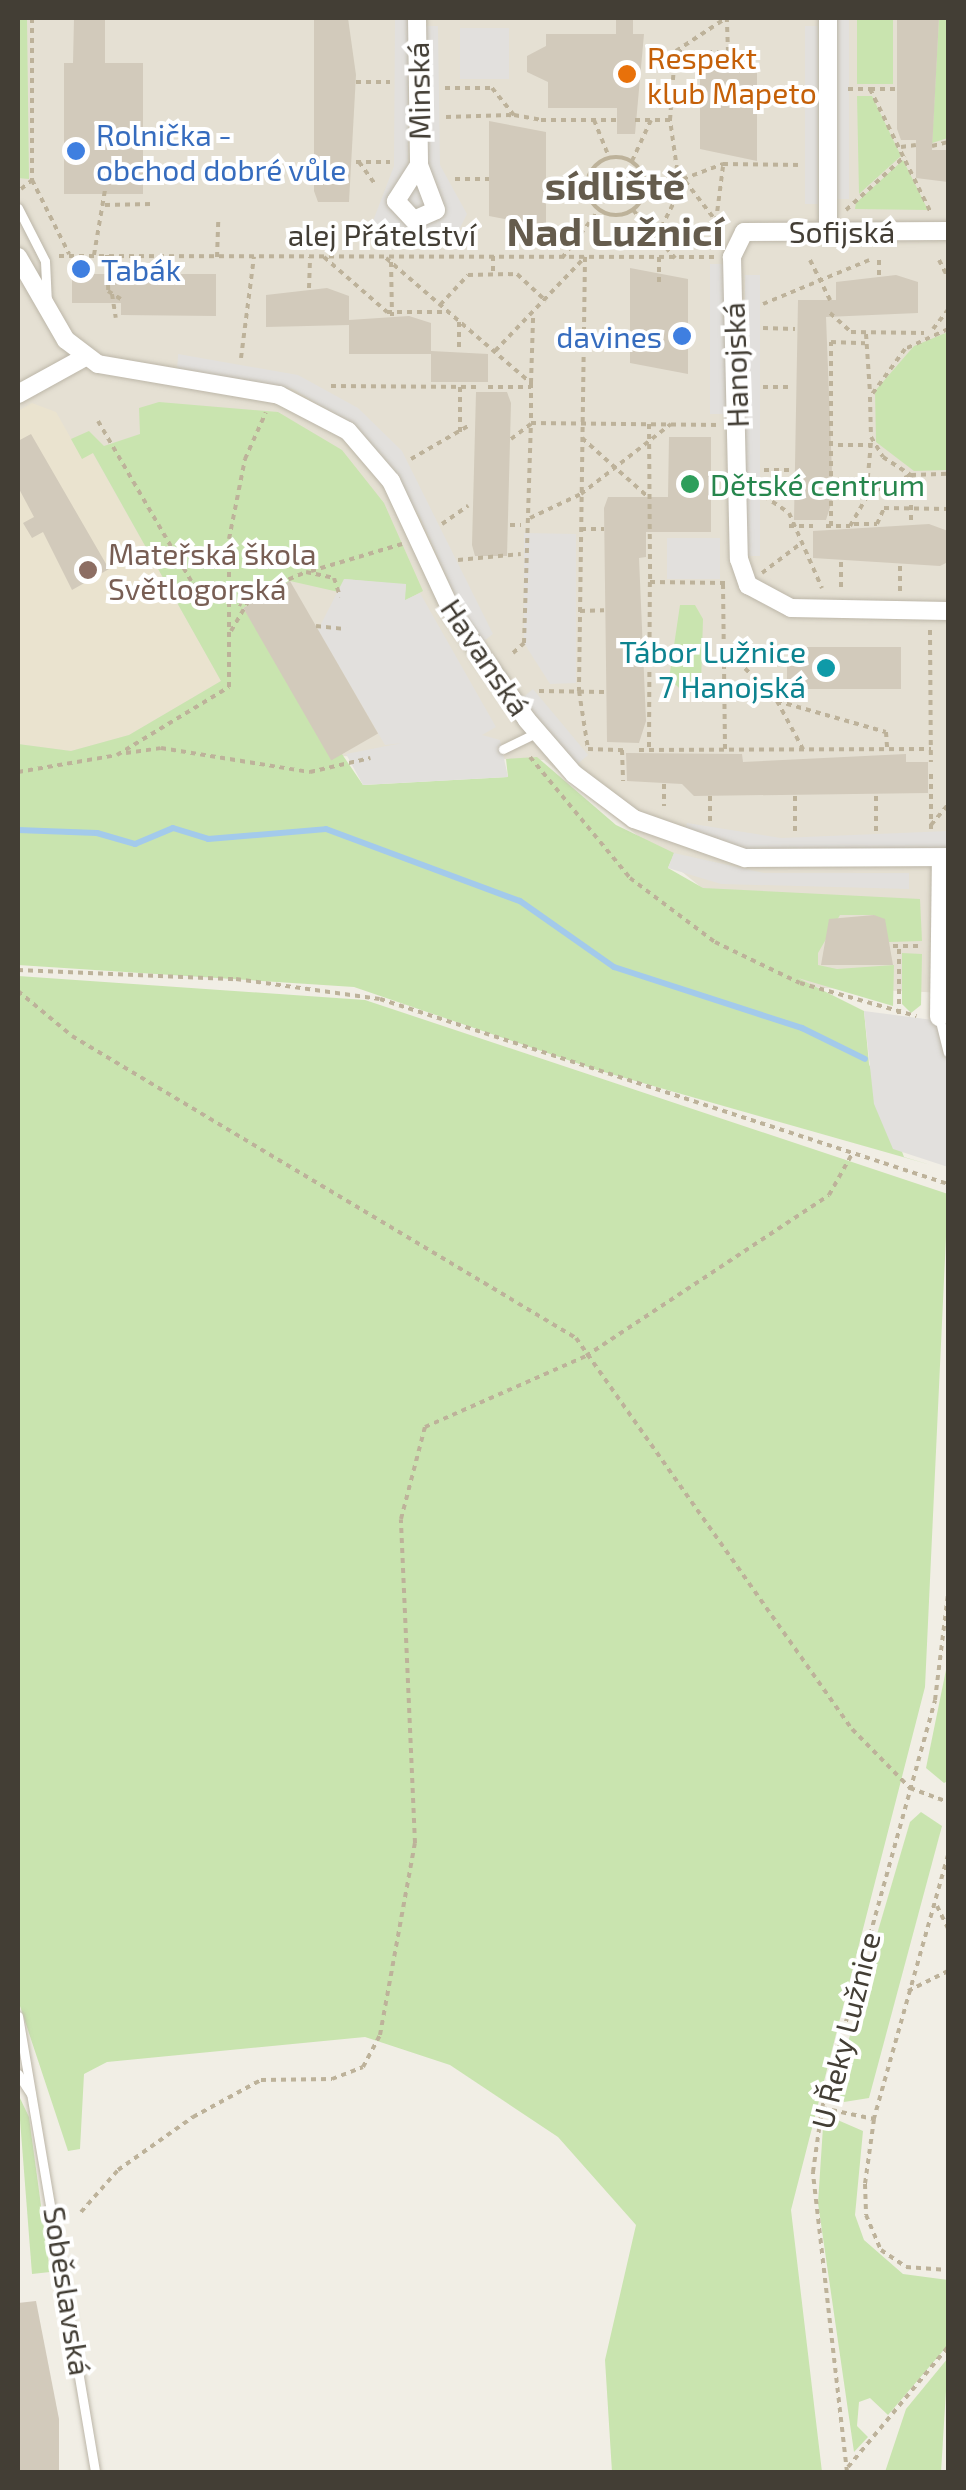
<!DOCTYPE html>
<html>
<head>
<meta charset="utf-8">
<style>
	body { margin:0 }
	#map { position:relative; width:966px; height:2490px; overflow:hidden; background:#f1eee5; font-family:"Exo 2",sans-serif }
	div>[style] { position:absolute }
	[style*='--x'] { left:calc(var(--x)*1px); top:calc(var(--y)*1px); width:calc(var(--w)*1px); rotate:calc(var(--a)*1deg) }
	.residential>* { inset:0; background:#e5e0d3 }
	.education>* { inset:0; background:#eae3cf }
	.green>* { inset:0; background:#c9e4af; transform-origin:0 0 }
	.parking>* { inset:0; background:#e2e0dd; transform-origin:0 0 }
	.stream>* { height:6px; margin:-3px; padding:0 3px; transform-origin:3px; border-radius:3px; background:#a3caeb }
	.building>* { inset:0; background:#d2cabb; transform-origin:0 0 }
	.path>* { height:4px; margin-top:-2px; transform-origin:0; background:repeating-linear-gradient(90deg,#bdb29a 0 5px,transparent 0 10px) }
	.path>.ring { margin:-2px; padding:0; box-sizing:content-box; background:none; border:4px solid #bdb29a; border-radius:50% }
	.roads { filter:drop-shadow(0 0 2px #bcb6a8) drop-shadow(0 0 2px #bcb6a8) }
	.service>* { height:9px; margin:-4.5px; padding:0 4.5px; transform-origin:4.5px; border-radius:4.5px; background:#fff }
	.minor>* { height:18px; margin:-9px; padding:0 9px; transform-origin:9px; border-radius:9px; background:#fff }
	.dots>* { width:28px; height:28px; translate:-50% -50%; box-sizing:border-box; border:5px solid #fff; border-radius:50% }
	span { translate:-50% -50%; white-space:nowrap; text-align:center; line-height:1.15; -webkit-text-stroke:8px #fff; paint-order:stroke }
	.food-label { font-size:30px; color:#c56008 }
	.left { translate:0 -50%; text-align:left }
	.street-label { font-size:30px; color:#433e35 }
	.shop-label { font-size:30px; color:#366cbe }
	.right { translate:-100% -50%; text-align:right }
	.leisure-label { font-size:30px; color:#27864d }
	.education-label { font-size:30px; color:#785e54 }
	.culture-label { font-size:30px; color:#0d838f }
	.district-label { font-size:40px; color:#655c4d; font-weight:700 }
	.frame { position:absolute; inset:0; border:20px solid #433e35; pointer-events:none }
</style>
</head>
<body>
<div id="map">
	<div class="residential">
		<i style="clip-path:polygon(18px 18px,948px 18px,948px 993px,801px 987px,766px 896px,702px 888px,544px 760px,18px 750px)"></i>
	</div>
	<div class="education">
		<i style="clip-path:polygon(32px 403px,56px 412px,82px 458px,92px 452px,221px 681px,129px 735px,71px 751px,18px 744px,18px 411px)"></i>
	</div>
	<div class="green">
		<i style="clip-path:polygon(18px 18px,27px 18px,29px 179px,18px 178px)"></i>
		<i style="left:857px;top:18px;width:36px;height:66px"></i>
		<i style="clip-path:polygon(939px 18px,948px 18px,948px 138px,932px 143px)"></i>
		<i style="clip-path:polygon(857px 96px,872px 96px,901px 156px,859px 194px)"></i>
		<i style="clip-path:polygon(903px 160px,928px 210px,855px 209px,856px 203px)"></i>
		<i style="clip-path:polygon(948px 332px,948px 470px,914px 471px,876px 442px,875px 391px,914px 346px)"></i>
		<i style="clip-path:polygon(159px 402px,278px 412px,342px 450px,384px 503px,423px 591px,404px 601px,406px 585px,345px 579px,343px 593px,290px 581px,243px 608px,363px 785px,508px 777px,506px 759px,537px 757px,616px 825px,674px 853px,668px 868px,703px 888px,920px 899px,922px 941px,889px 942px,874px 915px,840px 915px,818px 953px,818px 965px,837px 969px,894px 965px,893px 1006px,798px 978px,864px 1011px,869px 1064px,904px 1157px,931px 1165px,597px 1070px,354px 987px,18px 965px,18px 744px,71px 751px,129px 735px,221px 681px,93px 453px,82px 459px,71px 439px,89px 431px,104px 446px,140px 434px,139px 408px)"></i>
		<i style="clip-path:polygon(680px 605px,695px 605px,703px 619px,701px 684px,685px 693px,669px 679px)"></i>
		<i style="clip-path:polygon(902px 953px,922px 954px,921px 1005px,911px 1013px,902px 1004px)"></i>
		<i style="clip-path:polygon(18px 976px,365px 1000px,948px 1194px,925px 1687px,791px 2210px,822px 2472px,612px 2472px,605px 2360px,636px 2225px,558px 2137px,450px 2065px,365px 2037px,107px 2062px,84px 2074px,80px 2149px,68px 2151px,18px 2000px)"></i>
		<i style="clip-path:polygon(948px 1660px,948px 1781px,944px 1783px,926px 1768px)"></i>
		<i style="clip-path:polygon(921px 1812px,942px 1826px,869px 2098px,844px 2102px,836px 2089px,870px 1958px,910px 1822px)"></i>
		<i style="clip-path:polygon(18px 2094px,29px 2117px,50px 2272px,32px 2274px)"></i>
		<i style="clip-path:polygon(833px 2118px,863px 2131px,855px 2215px,864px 2240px,903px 2274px,948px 2280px,948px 2345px,888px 2415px,870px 2398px,859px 2402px,857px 2426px,868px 2437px,854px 2452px,818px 2203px,823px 2127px)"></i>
		<i style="clip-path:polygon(948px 2358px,941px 2472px,885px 2472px,906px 2409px)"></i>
	</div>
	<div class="parking">
		<i style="clip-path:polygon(395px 18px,408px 18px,408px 166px,425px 165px,424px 26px,438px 26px,440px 165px,467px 214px,454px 240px,384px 240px,373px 221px,394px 166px)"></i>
		<i style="left:836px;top:18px;width:13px;height:181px"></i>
		<i style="left:805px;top:26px;width:13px;height:178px"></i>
		<i style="left:460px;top:28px;width:49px;height:51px"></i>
		<i style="left:710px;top:264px;width:17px;height:150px"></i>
		<i style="left:745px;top:275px;width:15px;height:281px"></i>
		<i style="clip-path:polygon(178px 354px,298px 375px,358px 408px,402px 451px,493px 634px,480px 644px,471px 631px,419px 515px,353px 425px,293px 389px,177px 371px)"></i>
		<i style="clip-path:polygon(524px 533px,576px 534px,576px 683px,550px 684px,524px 643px)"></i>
		<i style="left:667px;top:538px;width:53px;height:41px"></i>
		<i style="clip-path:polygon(344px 579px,406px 584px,405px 600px,420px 593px,496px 727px,482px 735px,500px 740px,508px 777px,363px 785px,346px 754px,402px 743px,385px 745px,318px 630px)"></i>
		<i style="left:533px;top:689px;width:86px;height:17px;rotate:50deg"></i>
		<i style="clip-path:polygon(687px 823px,781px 838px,948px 831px,948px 850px,744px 853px,682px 836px)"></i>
		<i style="clip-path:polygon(674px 853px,764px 873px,909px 873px,909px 889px,721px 884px,668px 868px)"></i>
		<i style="clip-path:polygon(864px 1011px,948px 1022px,948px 1167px,893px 1149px,874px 1104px)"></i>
	</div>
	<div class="stream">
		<i style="--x:18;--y:830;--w:79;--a:2.2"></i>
		<i style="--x:97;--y:833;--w:40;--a:16"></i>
		<i style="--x:135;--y:844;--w:41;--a:-22.8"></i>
		<i style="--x:173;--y:828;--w:37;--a:17"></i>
		<i style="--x:208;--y:839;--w:118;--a:-4.8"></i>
		<i style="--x:326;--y:829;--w:207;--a:20.4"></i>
		<i style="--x:520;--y:901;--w:115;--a:35.1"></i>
		<i style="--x:614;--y:967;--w:198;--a:18"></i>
		<i style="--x:802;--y:1028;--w:70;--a:26.2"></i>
	</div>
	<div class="building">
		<i style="clip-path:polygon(74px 18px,105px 18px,105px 63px,143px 63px,143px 194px,64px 194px,64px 63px,73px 63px)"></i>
		<i style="clip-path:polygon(314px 18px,348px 18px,356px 75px,349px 202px,318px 202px,314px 191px)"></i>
		<i style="clip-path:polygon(616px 18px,633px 18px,633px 34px,644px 34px,635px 134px,617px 134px,617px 108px,548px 108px,548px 82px,527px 72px,527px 56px,546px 46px,546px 34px,616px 34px)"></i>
		<i style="clip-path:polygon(897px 18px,939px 18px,932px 150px,948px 150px,948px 182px,916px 178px,916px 140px,901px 140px,897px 129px)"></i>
		<i style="clip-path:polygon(700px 54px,757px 65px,757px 161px,700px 149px)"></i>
		<i style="clip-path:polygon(489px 121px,546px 132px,546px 227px,489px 216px)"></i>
		<i style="clip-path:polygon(72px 264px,92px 264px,92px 274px,216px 274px,216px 316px,121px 315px,121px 303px,72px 303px)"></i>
		<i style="clip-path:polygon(630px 268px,688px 279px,688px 374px,630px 363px)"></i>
		<i style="clip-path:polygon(896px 275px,918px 282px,918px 313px,826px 317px,833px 498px,826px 520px,794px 520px,798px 300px,836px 300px,836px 282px)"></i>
		<i style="clip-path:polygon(327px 288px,349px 296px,349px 320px,409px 316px,431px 323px,431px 351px,488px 354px,488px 382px,431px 382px,431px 354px,349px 354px,349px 325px,266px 327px,266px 295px)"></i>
		<i style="clip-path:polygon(476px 392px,507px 392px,511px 403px,507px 556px,475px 556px,472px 545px)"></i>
		<i style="clip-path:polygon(31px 434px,109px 569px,72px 590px,43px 532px,32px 538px,23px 523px,34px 517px,18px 487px,18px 441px)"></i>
		<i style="clip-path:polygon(669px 437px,711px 437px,711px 532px,646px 532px,646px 557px,639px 558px,646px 721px,639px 743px,607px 742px,604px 508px,608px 497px,668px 497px)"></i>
		<i style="clip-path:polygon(929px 524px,948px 531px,948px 562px,940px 566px,813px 558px,813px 531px)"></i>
		<i style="left:290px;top:581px;width:176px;height:54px;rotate:60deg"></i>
		<i style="left:787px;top:647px;width:114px;height:42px"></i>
		<i style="clip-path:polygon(626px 753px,742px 754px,743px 762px,906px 754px,906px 762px,928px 762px,928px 793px,694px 796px,682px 784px,627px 781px)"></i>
		<i style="clip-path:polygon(874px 915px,885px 919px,893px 965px,821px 965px,829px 919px)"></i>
		<i style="clip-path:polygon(36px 2301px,59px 2419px,59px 2472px,18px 2472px,18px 2303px)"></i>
	</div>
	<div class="path">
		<i style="--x:32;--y:18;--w:162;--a:90"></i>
		<i style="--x:32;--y:180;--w:83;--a:63.4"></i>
		<i style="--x:676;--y:51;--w:60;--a:-33.4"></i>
		<i style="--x:677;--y:52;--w:51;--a:0"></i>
		<i style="--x:728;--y:52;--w:34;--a:-92"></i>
		<i style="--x:728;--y:52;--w:17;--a:90"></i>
		<i style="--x:356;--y:82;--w:34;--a:0"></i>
		<i style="--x:445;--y:88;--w:47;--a:0"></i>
		<i style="--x:492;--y:88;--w:35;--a:51"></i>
		<i style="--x:514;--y:115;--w:27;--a:10"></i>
		<i style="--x:541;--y:120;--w:76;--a:0"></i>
		<i style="--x:848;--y:89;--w:22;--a:0"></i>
		<i style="--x:870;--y:89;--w:138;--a:63.8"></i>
		<i style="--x:870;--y:89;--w:27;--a:0"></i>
		<i style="--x:446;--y:117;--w:68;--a:-1.7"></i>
		<i style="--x:594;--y:120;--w:40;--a:68"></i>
		<i style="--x:635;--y:120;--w:35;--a:0"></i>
		<i style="--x:932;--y:146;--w:16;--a:-14"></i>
		<i style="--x:901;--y:147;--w:15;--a:-8"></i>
		<i class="ring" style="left:587px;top:157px;width:54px;height:54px"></i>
		<i style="--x:632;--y:161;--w:45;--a:-65.1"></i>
		<i style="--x:356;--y:162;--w:34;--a:0"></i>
		<i style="--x:359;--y:162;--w:27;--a:54"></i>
		<i style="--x:455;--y:179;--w:34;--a:0"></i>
		<i style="--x:683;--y:179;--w:43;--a:-20.6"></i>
		<i style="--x:723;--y:164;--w:78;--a:0.7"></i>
		<i style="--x:685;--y:181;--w:51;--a:52.2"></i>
		<i style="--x:948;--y:182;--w:28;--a:90"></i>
		<i style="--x:21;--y:189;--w:14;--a:-39"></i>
		<i style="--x:105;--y:205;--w:46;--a:-1.2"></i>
		<i style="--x:633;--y:210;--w:64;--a:48.8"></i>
		<i style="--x:846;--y:210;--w:80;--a:-42.5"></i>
		<i style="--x:716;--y:221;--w:55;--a:-82.7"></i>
		<i style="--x:657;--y:236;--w:51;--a:-63.4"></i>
		<i style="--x:680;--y:190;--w:71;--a:-98.1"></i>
		<i style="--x:670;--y:120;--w:68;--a:-85.8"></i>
		<i style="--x:94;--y:255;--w:66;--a:-80.4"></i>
		<i style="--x:107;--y:255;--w:36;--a:88"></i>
		<i style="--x:108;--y:291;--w:15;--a:32"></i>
		<i style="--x:59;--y:256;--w:655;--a:0.09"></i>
		<i style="--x:493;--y:256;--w:18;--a:90"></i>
		<i style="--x:217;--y:257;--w:35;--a:-88"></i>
		<i style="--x:324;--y:257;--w:84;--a:41.1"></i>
		<i style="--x:387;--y:312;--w:61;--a:0"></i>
		<i style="--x:585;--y:257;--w:434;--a:90.8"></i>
		<i style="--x:579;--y:691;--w:59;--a:81.2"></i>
		<i style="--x:588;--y:749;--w:38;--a:2"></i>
		<i style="--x:386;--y:258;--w:191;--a:40.8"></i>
		<i style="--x:531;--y:383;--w:40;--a:90"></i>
		<i style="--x:531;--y:423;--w:189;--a:0.6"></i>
		<i style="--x:562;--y:258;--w:61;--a:-52.4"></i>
		<i style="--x:810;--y:260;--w:45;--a:63.4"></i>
		<i style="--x:879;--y:260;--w:15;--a:90"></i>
		<i style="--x:939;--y:260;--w:20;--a:63"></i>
		<i style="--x:391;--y:262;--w:54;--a:88.9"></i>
		<i style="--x:659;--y:282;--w:25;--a:-90"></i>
		<i style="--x:309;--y:288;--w:31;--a:-88"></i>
		<i style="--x:112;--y:294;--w:24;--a:81"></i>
		<i style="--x:763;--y:304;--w:115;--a:-22.5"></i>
		<i style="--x:440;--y:305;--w:41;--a:-47"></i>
		<i style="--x:468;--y:275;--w:49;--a:-1.2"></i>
		<i style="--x:517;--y:274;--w:40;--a:43"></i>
		<i style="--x:830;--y:313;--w:28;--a:42"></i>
		<i style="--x:851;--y:332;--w:73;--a:0.8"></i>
		<i style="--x:459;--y:322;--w:29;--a:90"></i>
		<i style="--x:763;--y:328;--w:32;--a:2"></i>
		<i style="--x:933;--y:329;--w:24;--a:-52"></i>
		<i style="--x:948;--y:329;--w:47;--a:155.1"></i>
		<i style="--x:905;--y:349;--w:59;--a:126.1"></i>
		<i style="--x:870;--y:397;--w:40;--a:88.6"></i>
		<i style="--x:871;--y:437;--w:23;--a:59"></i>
		<i style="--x:883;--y:457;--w:33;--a:33"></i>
		<i style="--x:911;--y:475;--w:37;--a:-2"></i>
		<i style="--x:866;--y:334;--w:59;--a:86.1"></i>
		<i style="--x:495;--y:351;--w:130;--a:-46.2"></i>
		<i style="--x:241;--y:358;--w:102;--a:-82.7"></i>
		<i style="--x:531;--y:383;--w:65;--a:-88.2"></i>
		<i style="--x:331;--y:386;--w:145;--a:0.4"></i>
		<i style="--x:460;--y:387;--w:48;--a:90"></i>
		<i style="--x:488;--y:387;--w:43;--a:0"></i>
		<i style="--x:763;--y:387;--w:28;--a:0"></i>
		<i style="--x:98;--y:421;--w:189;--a:59.8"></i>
		<i style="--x:193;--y:584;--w:53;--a:23.2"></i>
		<i style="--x:649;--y:424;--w:158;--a:89.6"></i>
		<i style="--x:650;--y:582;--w:77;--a:0.7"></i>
		<i style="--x:582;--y:438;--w:89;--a:41.8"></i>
		<i style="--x:511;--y:439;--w:25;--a:-37"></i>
		<i style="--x:838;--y:445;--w:33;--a:0"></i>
		<i style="--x:411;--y:459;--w:66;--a:-30.1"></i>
		<i style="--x:764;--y:470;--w:27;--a:0"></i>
		<i style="--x:868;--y:494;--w:47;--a:-23.8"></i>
		<i style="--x:911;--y:475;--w:49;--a:90"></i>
		<i style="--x:764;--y:496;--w:30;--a:34"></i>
		<i style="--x:789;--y:513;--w:82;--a:66.3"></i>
		<i style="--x:530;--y:518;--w:56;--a:-25.2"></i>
		<i style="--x:581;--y:494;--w:114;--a:-37.9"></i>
		<i style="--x:442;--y:524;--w:32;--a:-35"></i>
		<i style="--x:854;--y:524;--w:23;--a:0"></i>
		<i style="--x:877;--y:524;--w:17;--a:-66"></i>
		<i style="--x:884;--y:508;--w:64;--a:0.9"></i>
		<i style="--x:510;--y:525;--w:11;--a:0"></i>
		<i style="--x:789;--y:526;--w:24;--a:0"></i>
		<i style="--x:826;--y:526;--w:24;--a:0"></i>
		<i style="--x:850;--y:526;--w:32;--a:-60"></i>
		<i style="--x:866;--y:498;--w:56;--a:-84.9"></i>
		<i style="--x:831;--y:526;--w:184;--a:-90"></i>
		<i style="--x:831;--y:342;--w:34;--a:2"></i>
		<i style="--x:581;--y:529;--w:23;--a:0"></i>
		<i style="--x:458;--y:560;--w:63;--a:-5.4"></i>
		<i style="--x:841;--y:562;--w:29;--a:90"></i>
		<i style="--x:900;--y:566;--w:25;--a:90"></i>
		<i style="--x:311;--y:571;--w:95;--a:-16.5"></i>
		<i style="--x:762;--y:573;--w:48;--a:-37.3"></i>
		<i style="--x:723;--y:584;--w:166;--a:89.3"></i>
		<i style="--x:580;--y:611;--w:24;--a:-2"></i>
		<i style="--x:316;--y:626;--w:30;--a:6"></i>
		<i style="--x:930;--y:630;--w:132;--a:89.6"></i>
		<i style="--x:231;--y:631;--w:42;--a:-59.7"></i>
		<i style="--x:252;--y:595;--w:59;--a:-23.1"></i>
		<i style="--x:306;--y:572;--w:29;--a:12"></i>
		<i style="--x:334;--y:578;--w:20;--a:72"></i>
		<i style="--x:724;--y:647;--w:76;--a:45.5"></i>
		<i style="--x:777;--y:701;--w:55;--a:61.6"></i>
		<i style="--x:513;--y:653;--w:15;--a:-42"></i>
		<i style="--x:524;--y:643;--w:220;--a:-88.2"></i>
		<i style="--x:539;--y:691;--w:65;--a:0.9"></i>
		<i style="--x:777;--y:701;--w:113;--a:15.9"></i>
		<i style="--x:886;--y:732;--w:16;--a:86"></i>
		<i style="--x:649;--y:747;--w:165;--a:-89.7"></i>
		<i style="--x:622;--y:750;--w:31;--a:88"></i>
		<i style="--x:639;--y:750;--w:292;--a:-0.2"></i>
		<i style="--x:126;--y:753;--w:35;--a:-8"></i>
		<i style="--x:161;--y:748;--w:151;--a:9.2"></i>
		<i style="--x:310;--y:772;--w:62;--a:-13.1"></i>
		<i style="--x:530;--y:757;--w:157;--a:50.4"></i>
		<i style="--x:630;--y:878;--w:106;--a:37"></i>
		<i style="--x:715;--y:942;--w:94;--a:25.8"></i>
		<i style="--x:800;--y:983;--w:121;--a:15.9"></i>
		<i style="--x:18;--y:772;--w:100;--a:-9.7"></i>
		<i style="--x:117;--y:755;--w:131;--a:-31.3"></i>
		<i style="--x:229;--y:687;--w:148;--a:-90"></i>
		<i style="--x:229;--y:539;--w:82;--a:-78.7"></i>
		<i style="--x:245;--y:459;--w:51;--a:-65.9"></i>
		<i style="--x:931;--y:774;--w:60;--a:90"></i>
		<i style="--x:664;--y:784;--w:22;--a:90"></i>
		<i style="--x:710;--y:796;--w:29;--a:90"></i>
		<i style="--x:795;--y:796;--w:39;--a:90"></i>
		<i style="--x:876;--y:796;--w:39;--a:90"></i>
		<i style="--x:931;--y:825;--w:26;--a:-50"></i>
		<i style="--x:893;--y:946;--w:28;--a:0"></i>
		<i style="--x:18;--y:970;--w:218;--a:2.4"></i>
		<i style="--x:236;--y:979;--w:145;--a:7.9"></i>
		<i style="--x:380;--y:999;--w:597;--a:18.04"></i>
		<i style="--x:18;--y:991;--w:70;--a:39.8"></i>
		<i style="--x:72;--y:1036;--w:588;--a:30.93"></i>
		<i style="--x:576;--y:1338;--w:479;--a:54.8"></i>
		<i style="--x:852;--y:1729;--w:83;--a:45.5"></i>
		<i style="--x:910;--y:1788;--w:40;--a:20.2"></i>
		<i style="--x:899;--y:1014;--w:68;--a:-90"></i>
		<i style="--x:948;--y:1855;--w:274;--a:105.7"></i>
		<i style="--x:874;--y:2119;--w:66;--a:97.9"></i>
		<i style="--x:865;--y:2184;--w:31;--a:88"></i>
		<i style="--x:866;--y:2215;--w:38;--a:67"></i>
		<i style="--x:881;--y:2250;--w:30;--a:34"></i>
		<i style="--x:906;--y:2267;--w:42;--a:4.1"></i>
		<i style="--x:937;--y:1906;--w:25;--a:64"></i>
		<i style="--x:908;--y:1991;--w:45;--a:-26.6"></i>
		<i style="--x:822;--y:2108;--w:53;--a:11.9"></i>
		<i style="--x:81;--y:2212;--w:56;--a:-48.6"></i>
		<i style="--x:118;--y:2170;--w:92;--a:-35.2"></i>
		<i style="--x:193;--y:2117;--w:77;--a:-28.6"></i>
		<i style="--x:261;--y:2080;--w:71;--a:-0.8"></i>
		<i style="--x:332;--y:2079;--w:33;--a:-21"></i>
		<i style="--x:363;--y:2067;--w:36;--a:-62"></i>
		<i style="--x:380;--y:2035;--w:195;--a:-79.7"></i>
		<i style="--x:415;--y:1843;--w:324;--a:-92.5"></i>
		<i style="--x:401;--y:1519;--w:95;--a:-75.4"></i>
		<i style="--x:425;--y:1427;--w:176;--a:-23.8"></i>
		<i style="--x:586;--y:1356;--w:291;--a:-33.5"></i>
		<i style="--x:829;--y:1195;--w:47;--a:-60.7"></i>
		<i style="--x:848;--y:2467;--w:156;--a:-50.2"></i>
		<i style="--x:847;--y:2472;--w:302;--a:-96.5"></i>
		<i style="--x:813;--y:2172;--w:65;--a:-82"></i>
		<i style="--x:822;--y:2108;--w:423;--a:-74.5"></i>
		<i style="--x:935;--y:1700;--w:107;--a:-83"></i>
	</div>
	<div class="roads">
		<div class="service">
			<i style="--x:18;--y:208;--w:59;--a:63"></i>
			<i style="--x:45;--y:261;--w:42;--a:87.3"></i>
			<i style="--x:503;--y:749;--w:39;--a:-26"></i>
			<i style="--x:939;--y:1017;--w:36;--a:76"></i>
			<i style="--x:18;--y:2016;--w:462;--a:80.4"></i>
			<i style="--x:18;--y:2074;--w:24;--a:57"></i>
		</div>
		<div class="minor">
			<i style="--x:417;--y:18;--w:147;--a:89.2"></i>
			<i style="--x:419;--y:165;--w:43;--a:122.6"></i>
			<i style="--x:396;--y:201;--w:26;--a:47"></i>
			<i style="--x:414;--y:220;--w:24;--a:-24"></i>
			<i style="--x:436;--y:210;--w:48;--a:-110.7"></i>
			<i style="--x:828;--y:18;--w:212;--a:90"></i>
			<i style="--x:948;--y:231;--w:204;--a:179.7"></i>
			<i style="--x:744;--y:232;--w:28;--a:116"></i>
			<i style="--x:732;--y:257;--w:302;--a:88.7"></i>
			<i style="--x:739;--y:559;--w:28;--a:71"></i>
			<i style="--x:748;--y:585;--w:49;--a:28.1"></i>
			<i style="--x:791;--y:608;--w:157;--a:1.1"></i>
			<i style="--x:18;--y:257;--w:96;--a:60"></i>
			<i style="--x:66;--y:340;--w:40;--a:37"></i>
			<i style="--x:98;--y:364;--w:184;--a:9.7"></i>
			<i style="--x:279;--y:395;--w:78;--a:27.6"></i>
			<i style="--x:348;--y:431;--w:66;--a:49.3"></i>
			<i style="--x:391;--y:481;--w:149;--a:65"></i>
			<i style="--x:454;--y:616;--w:127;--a:54.9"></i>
			<i style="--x:527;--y:720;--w:72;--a:49"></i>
			<i style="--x:574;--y:774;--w:75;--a:36.9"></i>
			<i style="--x:634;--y:819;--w:118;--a:19.4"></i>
			<i style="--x:745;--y:858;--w:203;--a:-0.3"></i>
			<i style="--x:18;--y:394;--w:77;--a:-28.9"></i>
			<i style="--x:939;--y:1017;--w:157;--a:-89.3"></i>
		</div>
	</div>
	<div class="dots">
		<i style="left:627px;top:74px;background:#e8710a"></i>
		<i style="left:76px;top:151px;background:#3f7fe0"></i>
		<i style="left:81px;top:269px;background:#3f7fe0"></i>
		<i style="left:682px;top:336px;background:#3f7fe0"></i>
		<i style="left:690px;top:484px;background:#2e9e5b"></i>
		<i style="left:88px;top:570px;background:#8d6e63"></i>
		<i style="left:826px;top:668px;background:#0f9aa8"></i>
	</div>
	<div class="food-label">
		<span class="left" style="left:647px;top:74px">Respekt<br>klub Mapeto</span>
	</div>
	<div class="street-label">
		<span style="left:418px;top:91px;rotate:-91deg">Minská</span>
		<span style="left:842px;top:231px">Sofijská</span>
		<span style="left:382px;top:234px">alej Přátelství</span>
		<span style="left:735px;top:365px;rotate:-92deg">Hanojská</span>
		<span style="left:486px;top:657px;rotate:56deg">Havanská</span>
		<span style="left:845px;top:2030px;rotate:-76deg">U Řeky Lužnice</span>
		<span style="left:68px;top:2291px;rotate:81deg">Soběslavská</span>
	</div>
	<div class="shop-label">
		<span class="left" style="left:96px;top:151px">Rolnička -<br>obchod dobré vůle</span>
		<span class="left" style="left:101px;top:269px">Tabák</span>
		<span class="right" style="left:662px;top:336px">davines</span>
	</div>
	<div class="leisure-label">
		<span class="left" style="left:710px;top:484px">Dětské centrum</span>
	</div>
	<div class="education-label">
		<span class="left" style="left:108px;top:570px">Mateřská škola<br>Světlogorská</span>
	</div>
	<div class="culture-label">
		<span class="right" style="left:806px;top:668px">Tábor Lužnice<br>7 Hanojská</span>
	</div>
	<div class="district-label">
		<span style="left:615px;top:207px">sídliště<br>Nad Lužnicí</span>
	</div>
	<div class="frame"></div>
</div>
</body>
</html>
